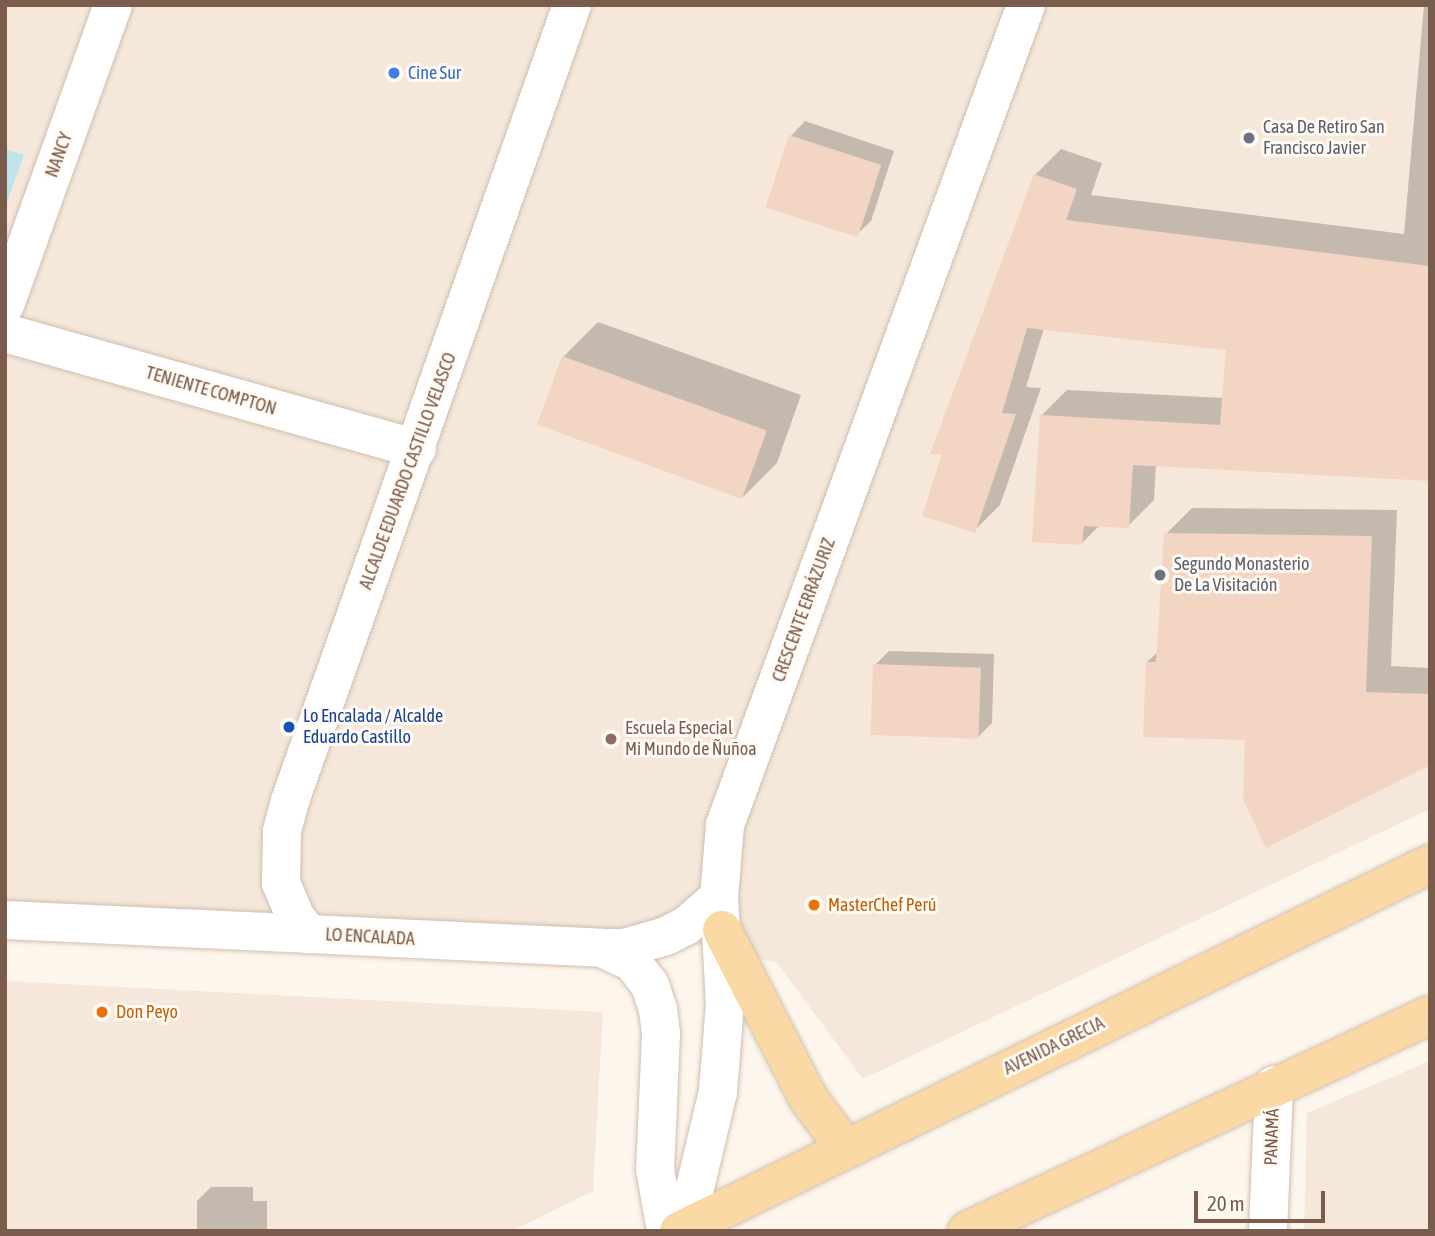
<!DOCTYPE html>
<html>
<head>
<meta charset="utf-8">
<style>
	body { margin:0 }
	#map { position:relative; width:1435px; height:1236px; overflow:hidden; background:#fdf6ec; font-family:"Asap Condensed",sans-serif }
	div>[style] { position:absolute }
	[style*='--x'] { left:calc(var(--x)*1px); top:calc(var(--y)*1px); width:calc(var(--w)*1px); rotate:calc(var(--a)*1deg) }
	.residential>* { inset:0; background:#f5e8da }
	.water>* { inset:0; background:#bfe3e8 }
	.shadow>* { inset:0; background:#0003 }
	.building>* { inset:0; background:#f3d5c3; transform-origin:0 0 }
	.roads { filter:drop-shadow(0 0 2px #d1beb0) drop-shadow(0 0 2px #d1beb0) }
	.minor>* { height:38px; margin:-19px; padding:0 19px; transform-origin:19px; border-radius:19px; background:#fff }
	.tertiary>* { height:38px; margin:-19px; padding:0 19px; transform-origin:19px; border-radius:19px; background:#fff }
	.secondary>* { height:38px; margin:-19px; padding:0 19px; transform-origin:19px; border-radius:19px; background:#fff }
	.primary>* { height:38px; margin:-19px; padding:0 19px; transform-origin:19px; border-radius:19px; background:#fbd9a5 }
	.dots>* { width:19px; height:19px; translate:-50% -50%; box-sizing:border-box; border:4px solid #fffaf3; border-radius:50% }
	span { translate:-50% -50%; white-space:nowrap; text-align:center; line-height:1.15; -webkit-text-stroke:6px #fffaf3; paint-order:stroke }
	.shop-label { font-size:18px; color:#366cbe }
	.left { translate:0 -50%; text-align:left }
	.worship-label { font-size:18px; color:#5b616d }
	.street-label { font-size:18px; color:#7a5c4d }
	.transit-label { font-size:18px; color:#164399 }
	.education-label { font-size:18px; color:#785e54 }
	.food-label { font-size:18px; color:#c56008 }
	.frame { position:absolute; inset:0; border:7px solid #7a5c4d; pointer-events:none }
	.scale { position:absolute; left:1194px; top:1191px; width:131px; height:32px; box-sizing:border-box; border:4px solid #7a5c4d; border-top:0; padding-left:9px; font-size:21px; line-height:24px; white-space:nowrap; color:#7a5c4d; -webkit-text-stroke:5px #fffaf3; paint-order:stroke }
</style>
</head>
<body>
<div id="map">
	<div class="residential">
		<i style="clip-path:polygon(5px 5px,1430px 5px,1430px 809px,863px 1079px,777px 963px,657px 935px,5px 904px)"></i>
		<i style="clip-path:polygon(5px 981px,603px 1012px,593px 1191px,512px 1231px,5px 1231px)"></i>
		<i style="clip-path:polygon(1430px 1061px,1430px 1231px,1304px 1231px,1307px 1113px)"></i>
	</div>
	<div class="water">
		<i style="clip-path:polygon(5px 149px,24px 155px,5px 208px)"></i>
	</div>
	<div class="shadow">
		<i style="clip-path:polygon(1424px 5px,1430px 5px,1430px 479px,1156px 464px,1154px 500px,1128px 526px,1100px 525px,1082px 543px,1041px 416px,1067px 390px,1224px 398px,1227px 349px,1044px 328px,1026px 387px,1041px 388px,1000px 505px,974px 531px,1035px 175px,1061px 149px,1102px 163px,1091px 195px,1404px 234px)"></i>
		<i style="clip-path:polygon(805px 121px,894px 151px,871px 221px,856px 235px,768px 205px,791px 136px)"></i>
		<i style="clip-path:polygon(598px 322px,801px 395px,777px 463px,742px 498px,563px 357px)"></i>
		<i style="clip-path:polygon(1192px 508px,1397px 510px,1391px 666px,1430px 668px,1430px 763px,1247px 738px,1147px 662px,1159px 651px,1166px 534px)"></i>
		<i style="clip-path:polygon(889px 651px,994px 654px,992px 723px,978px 737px,875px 665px)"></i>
		<i style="clip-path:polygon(211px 1187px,253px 1187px,253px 1201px,267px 1201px,267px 1231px,197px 1231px,197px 1201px)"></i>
	</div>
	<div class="building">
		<i style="left:789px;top:135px;width:97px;height:76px;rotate:18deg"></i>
		<i style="clip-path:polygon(1034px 174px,1077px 189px,1066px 220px,1430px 266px,1430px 481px,1133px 465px,1129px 528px,1084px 526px,1082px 545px,1032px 542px,1040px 415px,1220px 425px,1226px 350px,1027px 328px,1002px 413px,1016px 414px,975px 533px,922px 516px,942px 454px,930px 454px)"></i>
		<i style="left:562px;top:356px;width:218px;height:73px;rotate:20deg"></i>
		<i style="clip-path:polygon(1164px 533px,1372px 536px,1366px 692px,1430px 694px,1430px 765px,1266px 848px,1243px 799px,1245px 740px,1143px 737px,1146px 662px,1156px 662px)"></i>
		<i style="left:873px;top:664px;width:108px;height:71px;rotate:2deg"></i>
	</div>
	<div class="roads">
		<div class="minor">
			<i style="--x:5;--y:305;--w:319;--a:-70.2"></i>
			<i style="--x:5;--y:333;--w:428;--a:15.7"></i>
			<i style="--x:602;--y:948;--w:22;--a:0"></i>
			<i style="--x:624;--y:948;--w:44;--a:-15.9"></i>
			<i style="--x:666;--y:936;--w:22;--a:-27"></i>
			<i style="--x:686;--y:926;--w:44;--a:-41.3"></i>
			<i style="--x:672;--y:1231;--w:41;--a:-59"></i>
			<i style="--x:693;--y:1196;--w:107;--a:-76.5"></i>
			<i style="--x:718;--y:1092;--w:88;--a:-85.5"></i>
			<i style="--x:725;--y:1004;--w:107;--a:-93.2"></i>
			<i style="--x:719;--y:897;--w:72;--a:-85.2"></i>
			<i style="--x:725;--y:825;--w:873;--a:-69.84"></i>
			<i style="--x:1268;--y:1231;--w:146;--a:-87.6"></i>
		</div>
		<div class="tertiary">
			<i style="--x:5;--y:920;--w:304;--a:2.6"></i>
		</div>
		<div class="secondary">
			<i style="--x:572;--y:5;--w:844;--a:109.51"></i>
			<i style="--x:290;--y:801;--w:31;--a:105"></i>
			<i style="--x:282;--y:831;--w:52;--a:91.1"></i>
			<i style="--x:281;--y:883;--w:38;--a:67"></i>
			<i style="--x:296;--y:918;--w:21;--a:51"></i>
			<i style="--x:309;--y:934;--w:293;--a:2.7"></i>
			<i style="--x:602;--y:948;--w:33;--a:25"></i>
			<i style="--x:632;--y:962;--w:29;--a:52"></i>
			<i style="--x:650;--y:985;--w:25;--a:72"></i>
			<i style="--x:658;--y:1009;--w:25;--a:83"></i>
			<i style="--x:661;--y:1034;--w:135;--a:92.5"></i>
			<i style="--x:655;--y:1169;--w:63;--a:79.9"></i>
		</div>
		<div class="primary">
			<i style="--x:722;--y:930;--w:189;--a:62.9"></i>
			<i style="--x:808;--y:1098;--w:62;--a:53.5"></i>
			<i style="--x:679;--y:1231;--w:836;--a:-26.04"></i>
			<i style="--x:967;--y:1231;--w:511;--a:-25.01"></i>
		</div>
	</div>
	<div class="dots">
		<i style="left:394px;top:73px;background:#3f7fe0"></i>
		<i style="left:1249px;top:138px;background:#6b7280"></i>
		<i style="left:1160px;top:575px;background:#6b7280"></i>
		<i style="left:289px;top:727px;background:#1a4fb4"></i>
		<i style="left:611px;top:739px;background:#8d6e63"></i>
		<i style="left:814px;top:905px;background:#e8710a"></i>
		<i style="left:102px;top:1012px;background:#e8710a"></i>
	</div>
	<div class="shop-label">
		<span class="left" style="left:408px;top:73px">Cine Sur</span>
	</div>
	<div class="worship-label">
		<span class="left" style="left:1263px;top:138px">Casa De Retiro San<br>Francisco Javier</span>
		<span class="left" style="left:1174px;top:575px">Segundo Monasterio<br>De La Visitación</span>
	</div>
	<div class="street-label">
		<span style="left:59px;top:155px;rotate:-70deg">NANCY</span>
		<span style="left:211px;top:391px;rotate:16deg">TENIENTE COMPTON</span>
		<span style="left:408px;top:471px;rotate:-70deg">ALCALDE EDUARDO CASTILLO VELASCO</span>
		<span style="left:804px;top:610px;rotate:-70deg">CRESCENTE ERRÁZURIZ</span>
		<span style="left:370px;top:937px;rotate:3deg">LO ENCALADA</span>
		<span style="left:1054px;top:1046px;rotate:-26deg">AVENIDA GRECIA</span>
		<span style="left:1272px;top:1137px;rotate:-88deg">PANAMÁ</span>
	</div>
	<div class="transit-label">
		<span class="left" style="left:303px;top:727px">Lo Encalada / Alcalde<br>Eduardo Castillo</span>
	</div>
	<div class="education-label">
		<span class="left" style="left:625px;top:739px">Escuela Especial<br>Mi Mundo de Ñuñoa</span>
	</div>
	<div class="food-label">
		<span class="left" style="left:828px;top:905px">MasterChef Perú</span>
		<span class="left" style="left:116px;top:1012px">Don Peyo</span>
	</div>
	<div class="frame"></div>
	<div class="scale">20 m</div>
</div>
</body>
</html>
